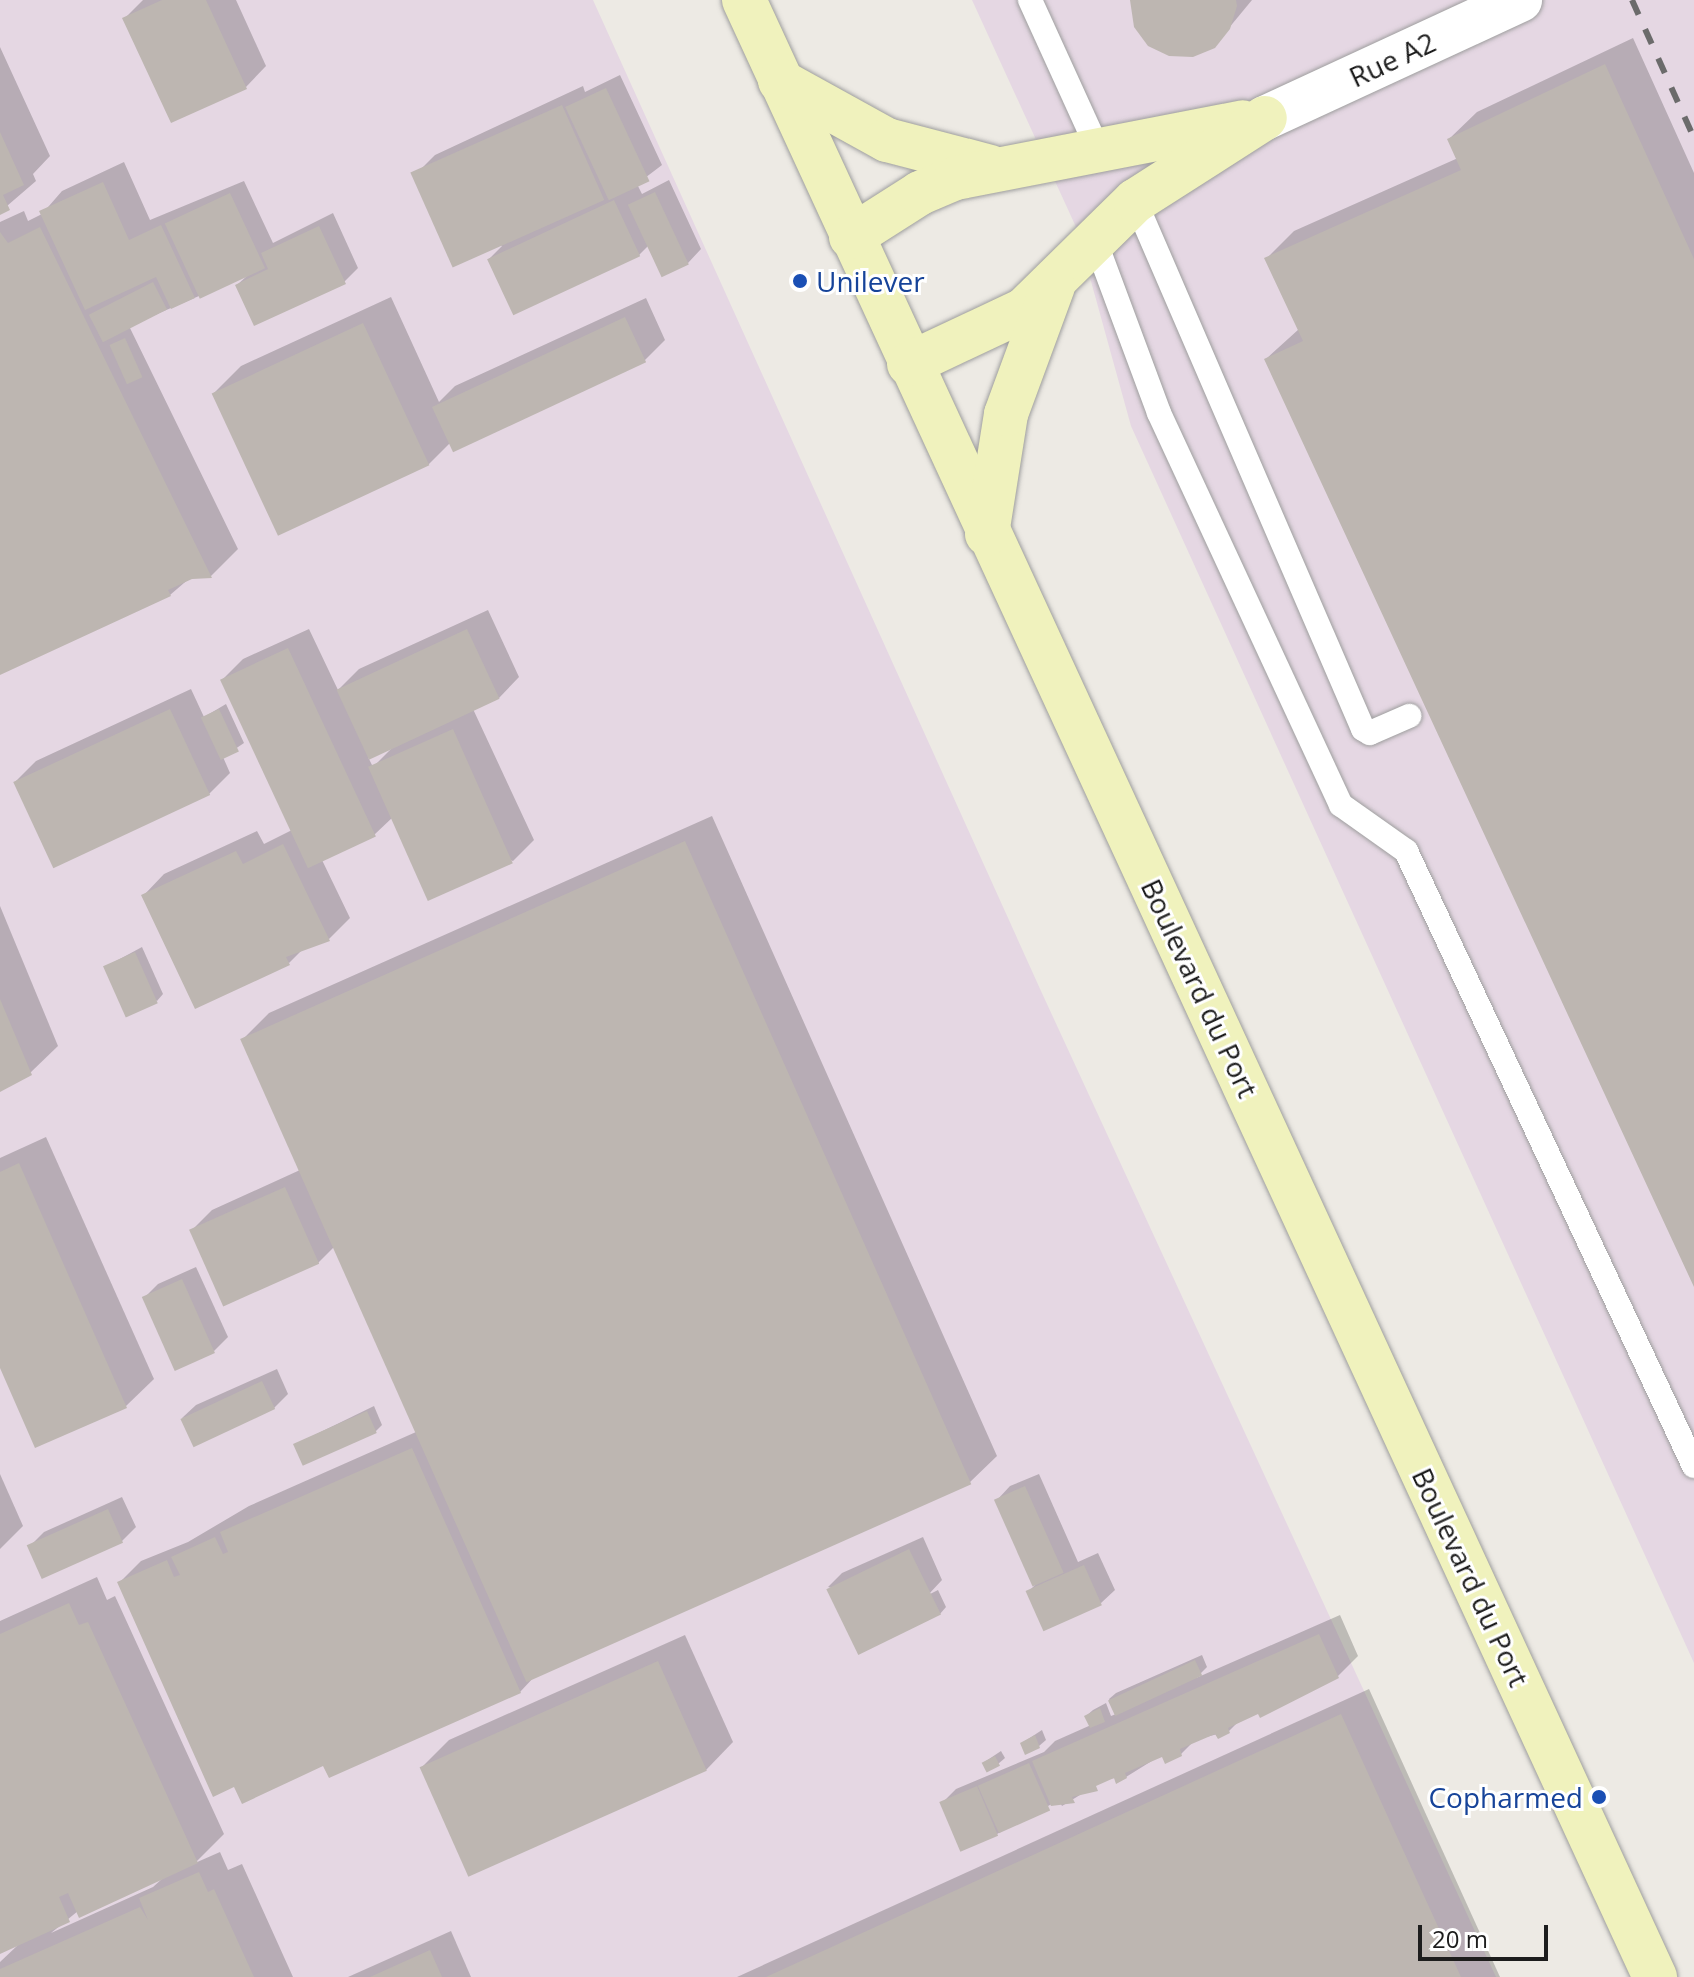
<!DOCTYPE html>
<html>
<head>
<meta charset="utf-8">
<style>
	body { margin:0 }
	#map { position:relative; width:1694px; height:1977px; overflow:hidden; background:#edeae4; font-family:"Open Sans",sans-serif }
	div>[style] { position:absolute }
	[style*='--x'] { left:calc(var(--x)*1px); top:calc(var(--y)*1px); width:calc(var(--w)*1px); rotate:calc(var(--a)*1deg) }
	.industrial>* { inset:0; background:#e5d7e3 }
	.shadow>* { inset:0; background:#0003 }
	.building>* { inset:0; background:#bdb6b1; transform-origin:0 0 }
	.roads { filter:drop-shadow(0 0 2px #9e9e9e) drop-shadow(0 0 2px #9e9e9e) }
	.lane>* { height:24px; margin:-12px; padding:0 12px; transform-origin:12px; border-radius:12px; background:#fff }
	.street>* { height:44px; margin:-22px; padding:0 22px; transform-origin:22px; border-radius:22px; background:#fff }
	.secondary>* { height:44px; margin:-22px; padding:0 22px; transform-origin:22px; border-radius:22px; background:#f0f2bd }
	.rail>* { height:6px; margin-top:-3px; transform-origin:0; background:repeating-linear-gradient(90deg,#6b6b6b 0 16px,transparent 0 32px) }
	.dots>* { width:22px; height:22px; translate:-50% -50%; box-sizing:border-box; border:4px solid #fff; border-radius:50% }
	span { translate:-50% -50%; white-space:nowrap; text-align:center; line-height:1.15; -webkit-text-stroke:6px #fff; paint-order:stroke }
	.street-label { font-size:28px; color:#1d1d1d }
	.transit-label { font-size:28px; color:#164399 }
	.left { translate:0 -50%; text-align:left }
	.right { translate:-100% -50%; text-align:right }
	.scale { position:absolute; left:1418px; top:1925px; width:130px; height:36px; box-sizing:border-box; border:4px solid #1d1d1d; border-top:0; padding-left:10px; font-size:24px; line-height:28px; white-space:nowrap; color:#1d1d1d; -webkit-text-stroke:6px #fff; paint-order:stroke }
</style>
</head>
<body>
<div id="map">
	<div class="industrial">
		<i style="clip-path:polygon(0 0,593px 0,1041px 991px,1496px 1977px,0 1977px)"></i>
		<i style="clip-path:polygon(972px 0,1694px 0,1694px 1663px,1131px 426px,1076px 227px)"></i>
	</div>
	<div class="shadow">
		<i style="clip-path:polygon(143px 0,236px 0,266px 66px,246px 87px,124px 19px)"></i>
		<i style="clip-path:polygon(1132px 0,1252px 0,1214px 46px)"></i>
		<i style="clip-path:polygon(1633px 38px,1694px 173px,1694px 1282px,1266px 359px,1299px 329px,1266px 259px,1294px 231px,1458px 158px,1449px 139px,1477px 112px)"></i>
		<i style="clip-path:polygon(0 47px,50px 156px,33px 174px,36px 181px,0 212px)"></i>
		<i style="clip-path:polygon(620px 75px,662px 165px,637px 184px,642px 194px,669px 180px,701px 249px,688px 263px,649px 245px,639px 255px,489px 259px,502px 246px,414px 176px,435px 155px,583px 86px,585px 92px)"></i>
		<i style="clip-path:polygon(124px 162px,150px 220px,244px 181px,273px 243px,333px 213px,358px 268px,344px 282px,237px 285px,248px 275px,129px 326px,238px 549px,211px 576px,191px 577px,170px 595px,0 673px,0 222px,24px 211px,28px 221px,42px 214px,62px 191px)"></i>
		<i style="clip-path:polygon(391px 297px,439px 402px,455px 386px,646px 298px,665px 340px,644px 361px,451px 442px,428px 465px,213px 394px,241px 366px)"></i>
		<i style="clip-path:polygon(evenodd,488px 610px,519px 677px,499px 698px,473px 709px,534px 840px,513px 861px,393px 817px,374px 835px,322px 860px,350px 918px,329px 939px,303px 949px,289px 963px,144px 895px,164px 874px,257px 831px,264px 844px,292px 830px,222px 680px,243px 659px,309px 629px,338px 690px,359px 669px,488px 610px,393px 747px,373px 767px,368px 757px,393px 747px)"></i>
		<i style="clip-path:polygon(191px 689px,204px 717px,226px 704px,244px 743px,223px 757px,230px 773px,209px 794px,15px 782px,36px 761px)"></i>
		<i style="clip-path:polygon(712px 816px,997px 1456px,969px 1483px,535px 1676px,520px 1692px,324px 1763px,120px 1582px,141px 1561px,188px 1542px,249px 1506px,416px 1432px,334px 1247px,318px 1263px,191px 1231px,212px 1210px,300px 1170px,242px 1040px,269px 1013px)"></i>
		<i style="clip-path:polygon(0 906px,58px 1046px,30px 1073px,0 1090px)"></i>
		<i style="clip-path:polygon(142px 947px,163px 994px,157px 1001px,105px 967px)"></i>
		<i style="clip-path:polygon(46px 1137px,154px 1379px,126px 1406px,36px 1446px,0 1364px,0 1158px)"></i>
		<i style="clip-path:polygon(196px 1267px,228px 1337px,214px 1351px,144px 1298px,158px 1284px)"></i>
		<i style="clip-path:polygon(277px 1369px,288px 1394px,274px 1408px,182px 1418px,196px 1405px)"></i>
		<i style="clip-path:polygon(374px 1406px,382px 1425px,376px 1431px,296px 1444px)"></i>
		<i style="clip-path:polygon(0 1474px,23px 1526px,0 1549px)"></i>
		<i style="clip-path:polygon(1039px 1474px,1078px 1562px,1098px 1553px,1115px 1590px,1101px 1603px,1028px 1592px,1035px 1585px,997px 1500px,1010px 1486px)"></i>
		<i style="clip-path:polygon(122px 1497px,136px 1527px,122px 1541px,30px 1546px,44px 1532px)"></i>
		<i style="clip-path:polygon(923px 1537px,942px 1580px,928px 1595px,938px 1590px,946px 1607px,940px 1614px,828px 1587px,842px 1573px)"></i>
		<i style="clip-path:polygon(evenodd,97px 1577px,107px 1600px,115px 1596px,224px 1834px,195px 1863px,220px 1852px,228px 1870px,242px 1864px,293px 1977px,0 1977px,0 1962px,19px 1944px,0 1952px,0 1621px,97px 1577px,163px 1878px,153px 1887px,51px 1933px,78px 1911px,163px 1878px)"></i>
		<i style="clip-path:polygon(1340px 1615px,1358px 1656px,1337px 1677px,1240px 1720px,1229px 1731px,1195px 1740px,1181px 1754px,1163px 1754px,1126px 1777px,1106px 1779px,1062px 1806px,1059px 1800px,997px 1834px,942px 1803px,956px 1789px,1044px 1752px,1055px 1741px,1091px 1725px,1086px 1716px,1093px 1710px,1106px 1703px,1111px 1716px,1116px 1714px,1109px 1699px,1116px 1693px,1202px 1655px,1207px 1667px,1196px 1678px)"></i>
		<i style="clip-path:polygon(685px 1635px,733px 1742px,706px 1770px,422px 1767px,449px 1740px)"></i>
		<i style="clip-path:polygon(1369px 1689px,1500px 1977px,737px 1977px)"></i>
		<i style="clip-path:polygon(1042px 1730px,1046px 1740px,1039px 1746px,1022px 1743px)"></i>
		<i style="clip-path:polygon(1001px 1751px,1005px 1758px,998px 1764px,983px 1763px)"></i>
		<i style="clip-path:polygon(451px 1931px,471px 1977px,348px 1977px)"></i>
	</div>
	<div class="building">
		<i style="clip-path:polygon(162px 0,206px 0,247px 89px,171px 123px,122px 18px)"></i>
		<i style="clip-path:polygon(1130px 0,1236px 0,1237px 6px,1230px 29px,1215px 48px,1193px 57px,1169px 56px,1148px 46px,1134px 27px)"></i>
		<i style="clip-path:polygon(1605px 64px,1694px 259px,1694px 1287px,1264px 359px,1303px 341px,1264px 258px,1461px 170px,1447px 139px)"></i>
		<i style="left:606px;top:88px;width:103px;height:45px;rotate:65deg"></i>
		<i style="left:562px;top:105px;width:104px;height:166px;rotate:66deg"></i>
		<i style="clip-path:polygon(0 132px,24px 185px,3px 195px,10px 210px,0 215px)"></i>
		<i style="clip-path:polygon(103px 182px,129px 240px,161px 225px,195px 298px,171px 309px,156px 277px,85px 310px,39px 211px)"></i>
		<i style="left:655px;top:192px;width:80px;height:30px;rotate:65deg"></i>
		<i style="left:230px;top:193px;width:83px;height:72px;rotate:65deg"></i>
		<i style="left:614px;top:200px;width:62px;height:140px;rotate:65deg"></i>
		<i style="clip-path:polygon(319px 226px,346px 284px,254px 326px,235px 285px,268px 269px,261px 253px)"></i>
		<i style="clip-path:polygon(40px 227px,212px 578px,192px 579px,168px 590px,171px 596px,0 675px,0 232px,8px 243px)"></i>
		<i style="left:153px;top:282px;width:31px;height:72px;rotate:63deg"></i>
		<i style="left:625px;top:317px;width:50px;height:213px;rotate:65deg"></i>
		<i style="left:363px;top:323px;width:157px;height:167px;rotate:65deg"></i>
		<i style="left:125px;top:338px;width:43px;height:17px;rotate:66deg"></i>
		<i style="left:467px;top:629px;width:77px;height:144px;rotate:65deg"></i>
		<i style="left:288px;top:648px;width:208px;height:75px;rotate:65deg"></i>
		<i style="left:170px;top:709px;width:95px;height:173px;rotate:65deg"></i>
		<i style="left:219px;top:709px;width:47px;height:20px;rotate:65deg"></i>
		<i style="left:453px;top:729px;width:147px;height:93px;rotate:66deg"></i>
		<i style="left:685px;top:841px;width:704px;height:487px;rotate:66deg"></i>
		<i style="clip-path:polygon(283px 844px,330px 941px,286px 957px,290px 965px,195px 1009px,141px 895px,236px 851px,243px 864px)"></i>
		<i style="left:135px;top:952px;width:56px;height:35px;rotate:66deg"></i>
		<i style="clip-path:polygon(0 999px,32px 1075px,0 1092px)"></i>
		<i style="clip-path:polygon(19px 1163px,127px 1408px,35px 1448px,0 1368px,0 1172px)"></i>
		<i style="left:285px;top:1187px;width:84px;height:105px;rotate:66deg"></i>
		<i style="left:182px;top:1279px;width:81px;height:44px;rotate:66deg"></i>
		<i style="left:262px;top:1381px;width:31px;height:90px;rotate:65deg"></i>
		<i style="left:367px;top:1411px;width:24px;height:81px;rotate:66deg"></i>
		<i style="clip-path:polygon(412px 1448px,521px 1693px,329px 1778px,323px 1766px,242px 1804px,234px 1787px,213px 1797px,117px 1582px,167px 1560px,174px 1577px,180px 1575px,171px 1557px,215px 1537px,223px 1554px,228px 1552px,220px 1532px)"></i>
		<i style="left:1025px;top:1486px;width:95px;height:34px;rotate:66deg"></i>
		<i style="left:108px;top:1509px;width:37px;height:89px;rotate:66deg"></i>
		<i style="left:909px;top:1549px;width:73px;height:92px;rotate:64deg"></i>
		<i style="left:1084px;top:1565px;width:44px;height:64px;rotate:66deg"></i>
		<i style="clip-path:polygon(69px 1603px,79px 1625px,88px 1622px,198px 1863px,79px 1918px,68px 1893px,59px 1897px,70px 1922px,0 1954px,0 1634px)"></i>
		<i style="clip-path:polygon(1319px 1634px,1339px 1678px,1260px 1718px,1258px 1714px,1228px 1728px,1230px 1733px,1218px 1739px,1215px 1734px,1180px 1749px,1182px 1756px,1165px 1764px,1162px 1757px,1125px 1773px,1127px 1778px,1116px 1784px,1114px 1778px,1096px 1786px,1098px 1791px,1072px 1797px,1075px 1803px,1051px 1806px,1032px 1761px)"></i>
		<i style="left:1195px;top:1660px;width:17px;height:96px;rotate:65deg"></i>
		<i style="left:658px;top:1661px;width:120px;height:261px;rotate:66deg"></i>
		<i style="clip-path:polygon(1100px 1708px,1105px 1722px,1090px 1728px,1084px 1716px)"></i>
		<i style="clip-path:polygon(1341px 1714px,1461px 1977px,766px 1977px)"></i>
		<i style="clip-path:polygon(1035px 1735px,1040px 1748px,1025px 1755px,1020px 1743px)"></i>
		<i style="left:995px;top:1756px;width:11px;height:15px;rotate:63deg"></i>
		<i style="left:1029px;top:1763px;width:52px;height:56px;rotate:66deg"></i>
		<i style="left:977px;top:1786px;width:54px;height:41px;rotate:67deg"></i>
		<i style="clip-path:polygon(199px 1872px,208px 1892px,214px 1889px,254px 1977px,0 1977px,0 1969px,140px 1907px,148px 1920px,139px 1898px)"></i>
		<i style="clip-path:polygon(430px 1950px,442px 1977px,370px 1977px)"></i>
	</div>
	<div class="roads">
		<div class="lane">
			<i style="--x:1030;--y:0;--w:164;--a:65.5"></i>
			<i style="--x:1135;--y:201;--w:575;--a:66.64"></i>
			<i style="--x:1363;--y:729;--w:8;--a:30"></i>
			<i style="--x:1370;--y:733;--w:43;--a:-23.6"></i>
			<i style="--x:1094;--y:238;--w:187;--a:69.6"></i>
			<i style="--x:1159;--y:413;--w:432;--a:65.1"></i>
			<i style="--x:1341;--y:805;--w:80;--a:35.3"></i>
			<i style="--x:1406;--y:851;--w:679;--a:64.91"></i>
		</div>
		<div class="street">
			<i style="--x:1265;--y:118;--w:281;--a:-24.8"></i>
		</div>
		<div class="secondary">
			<i style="--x:744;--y:0;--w:2177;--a:65.26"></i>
			<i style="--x:780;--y:81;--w:122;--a:28.9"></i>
			<i style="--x:887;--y:140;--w:107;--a:14.6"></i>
			<i style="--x:851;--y:237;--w:82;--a:-32.5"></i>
			<i style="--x:920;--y:193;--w:39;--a:-23"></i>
			<i style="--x:956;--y:178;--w:292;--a:-11"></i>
			<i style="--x:909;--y:364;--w:127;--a:-25.2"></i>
			<i style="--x:1024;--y:310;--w:156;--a:-44.5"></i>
			<i style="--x:1135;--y:201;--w:154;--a:-32.6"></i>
			<i style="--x:987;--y:534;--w:121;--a:-81"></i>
			<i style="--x:1006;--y:414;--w:136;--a:-69.8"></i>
		</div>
	</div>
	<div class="rail">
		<i style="--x:1632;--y:0;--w:151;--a:65.8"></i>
	</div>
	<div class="dots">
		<i style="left:800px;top:281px;background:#1a4fb4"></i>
		<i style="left:1599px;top:1797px;background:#1a4fb4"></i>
	</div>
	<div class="street-label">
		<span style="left:1392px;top:59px;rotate:-25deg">Rue A2</span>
		<span style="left:1200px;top:988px;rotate:65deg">Boulevard du Port</span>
		<span style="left:1471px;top:1577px;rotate:65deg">Boulevard du Port</span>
	</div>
	<div class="transit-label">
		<span class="left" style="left:816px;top:281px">Unilever</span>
		<span class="right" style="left:1583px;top:1797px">Copharmed</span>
	</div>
	<div class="scale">20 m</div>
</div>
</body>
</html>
